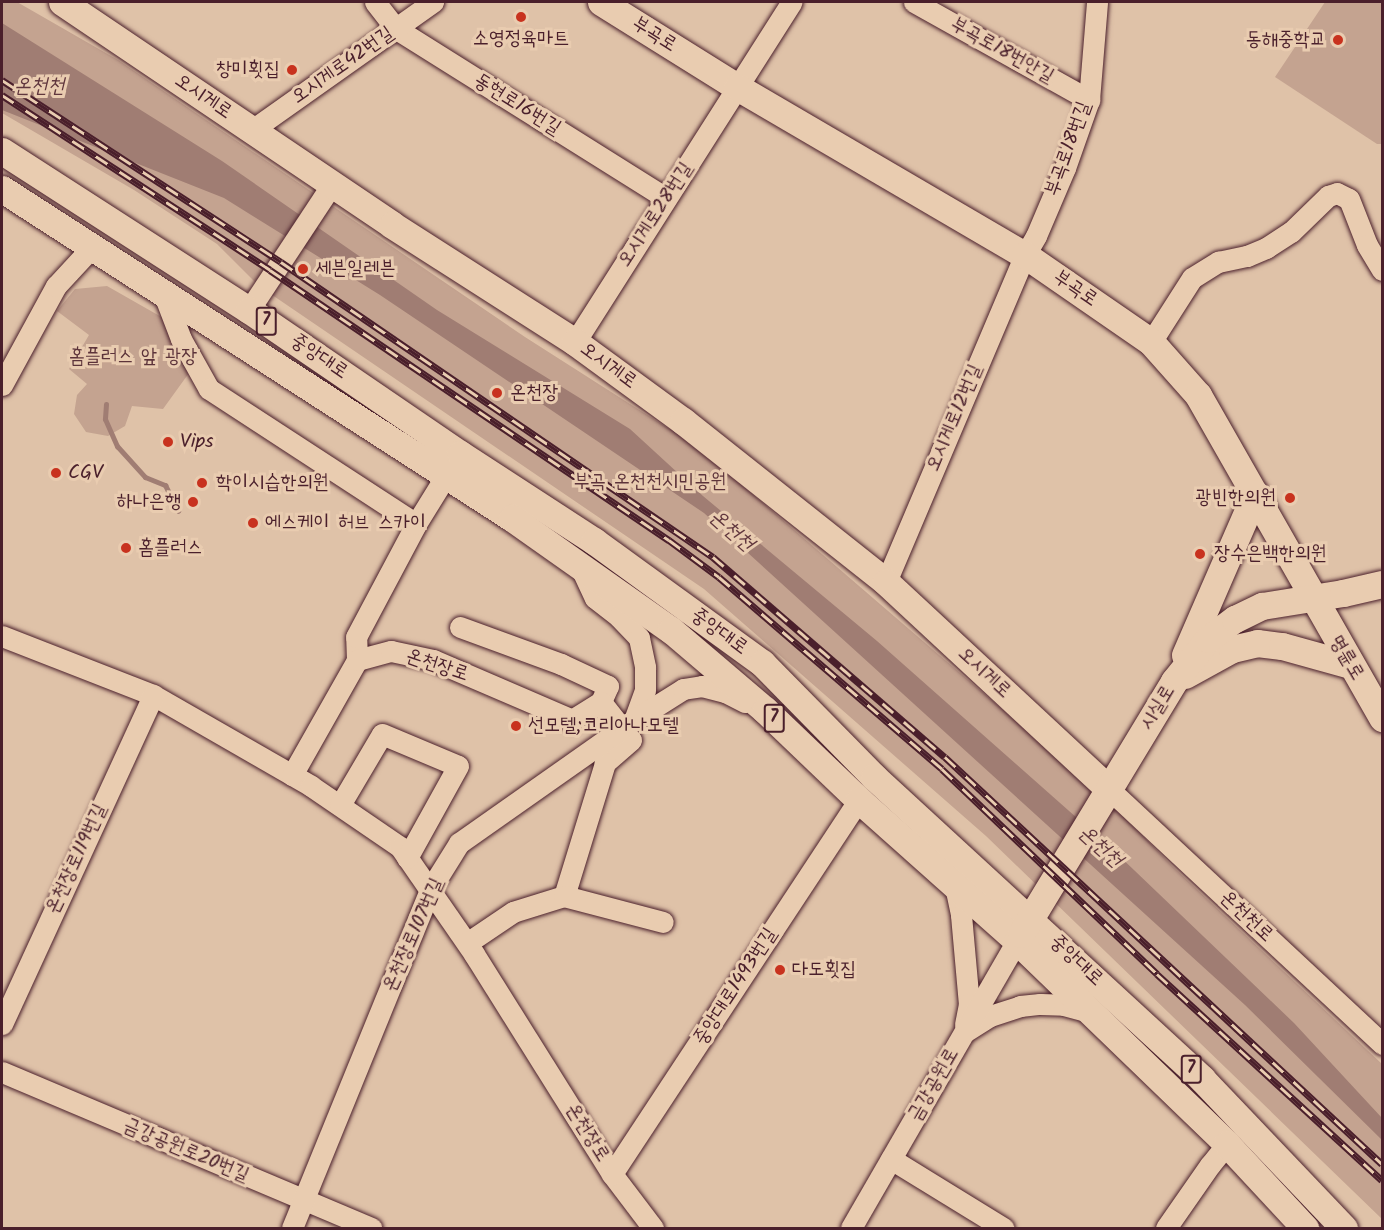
<!DOCTYPE html>
<html>
<head>
<meta charset="utf-8">
<style>
	body { margin:0 }
	#map { position:relative; width:1384px; height:1230px; overflow:hidden; background:#dfc2a8; font-family:Kalam,"Poor Story",sans-serif }
	div>[style] { position:absolute }
	[style*='--x'] { left:calc(var(--x)*1px); top:calc(var(--y)*1px); width:calc(var(--w)*1px); rotate:calc(var(--a)*1deg) }
	.green>* { inset:0; background:#c4a390 }
	.water>* { inset:0; background:#a07d73 }
	.stream>* { height:5px; margin:-2.5px; padding:0 2.5px; transform-origin:2.5px; border-radius:2.5px; background:#a07d73 }
	.roads { filter:drop-shadow(0 0 2px #4a1f2b) drop-shadow(0 0 2px #4a1f2b) }
	.minor>* { height:21px; margin:-10.5px; padding:0 10.5px; transform-origin:10.5px; border-radius:10.5px; background:#e9ccb0 }
	.major>* { height:27px; margin:-13.5px; padding:0 13.5px; transform-origin:13.5px; border-radius:13.5px; background:#e9ccb0 }
	.rail>* { height:7px; margin-top:-3.5px; transform-origin:0; background:repeating-linear-gradient(90deg,#e9ccb0 0 14px,#4a1f2b 0 28px); box-sizing:border-box; border-block:2px solid #4a1f2b }
	.dots>* { width:16px; height:16px; translate:-50% -50%; box-sizing:border-box; border:3px solid #e9ccb0; border-radius:50% }
	span { translate:-50% -50%; white-space:nowrap; text-align:center; line-height:1.15; -webkit-text-stroke:6px #e9ccb0; paint-order:stroke }
	.shield-label span { padding:2px 4px; background:#e9ccb0; border:2px solid; border-radius:4px; -webkit-text-stroke-width:0 }
	.shield-label { font-size:18px; color:#4a1f2b; font-weight:700 }
	.street-label { font-size:20px; color:#4a1f2b }
	.poi-label { font-size:20px; color:#4a1f2b }
	.right { translate:-100% -50%; text-align:right }
	.left { translate:0 -50%; text-align:left }
	.park-label { font-size:20px; color:#5c333a }
	.water-label { font-size:21px; color:#60363d; font-style:italic }
	.frame { position:absolute; inset:0; border:3px solid #4a1f2b; pointer-events:none }
</style>
</head>
<body>
<div id="map">
	<div class="green">
		<i style="clip-path:polygon(2px 2px,17px 2px,118px 60px,525px 337px,666px 427px,685px 436px,1111px 803px,1172px 866px,1382px 1064px,1382px 1219px,986px 836px,704px 589px,259px 286px,217px 244px,134px 190px,2px 113px)"></i>
		<i style="clip-path:polygon(1325px 2px,1382px 2px,1382px 144px,1377px 144px,1275px 77px)"></i>
		<i style="clip-path:polygon(107px 286px,172px 323px,189px 373px,163px 409px,132px 406px,125px 426px,108px 436px,86px 432px,74px 414px,77px 395px,87px 384px,69px 369px,89px 335px,57px 311px,75px 289px)"></i>
	</div>
	<div class="water">
		<i style="clip-path:polygon(2px 23px,222px 161px,437px 310px,630px 429px,703px 496px,877px 641px,1112px 849px,1294px 1023px,1382px 1118px,1382px 1140px,1245px 1005px,704px 513px,380px 295px,224px 198px,2px 110px)"></i>
	</div>
	<div class="stream">
		<i style="--x:106;--y:404;--w:15;--a:94"></i>
		<i style="--x:105;--y:419;--w:30;--a:66"></i>
		<i style="--x:117;--y:446;--w:42;--a:47.9"></i>
		<i style="--x:145;--y:477;--w:22;--a:22"></i>
		<i style="--x:165;--y:485;--w:29;--a:63"></i>
	</div>
	<div class="roads">
		<div class="minor">
			<i style="--x:375;--y:2;--w:33;--a:52"></i>
			<i style="--x:395;--y:28;--w:320;--a:32.1"></i>
			<i style="--x:914;--y:2;--w:201;--a:29.2"></i>
			<i style="--x:252;--y:130;--w:222;--a:-35.3"></i>
			<i style="--x:163;--y:292;--w:50;--a:69"></i>
			<i style="--x:181;--y:339;--w:57;--a:60.8"></i>
			<i style="--x:209;--y:389;--w:247;--a:33.1"></i>
			<i style="--x:249;--y:310;--w:151;--a:-56.6"></i>
			<i style="--x:575;--y:342;--w:403;--a:-57.5"></i>
			<i style="--x:1151;--y:342;--w:76;--a:-57.4"></i>
			<i style="--x:1192;--y:278;--w:31;--a:-32"></i>
			<i style="--x:1218;--y:262;--w:30;--a:-12"></i>
			<i style="--x:1247;--y:256;--w:21;--a:-23"></i>
			<i style="--x:1266;--y:248;--w:30;--a:-33"></i>
			<i style="--x:1291;--y:232;--w:52;--a:-44.2"></i>
			<i style="--x:1328;--y:196;--w:9;--a:-18"></i>
			<i style="--x:1337;--y:193;--w:13;--a:27"></i>
			<i style="--x:1349;--y:199;--w:49;--a:68.6"></i>
			<i style="--x:1367;--y:245;--w:29;--a:59"></i>
			<i style="--x:2;--y:385;--w:113;--a:-61.4"></i>
			<i style="--x:56;--y:286;--w:53;--a:-47.3"></i>
			<i style="--x:580;--y:566;--w:35;--a:65"></i>
			<i style="--x:595;--y:598;--w:31;--a:38"></i>
			<i style="--x:619;--y:617;--w:29;--a:46"></i>
			<i style="--x:639;--y:638;--w:30;--a:78"></i>
			<i style="--x:645;--y:667;--w:23;--a:90"></i>
			<i style="--x:645;--y:690;--w:32;--a:110"></i>
			<i style="--x:886;--y:582;--w:355;--a:-67"></i>
			<i style="--x:1025;--y:255;--w:22;--a:-60"></i>
			<i style="--x:1036;--y:236;--w:74;--a:-66.9"></i>
			<i style="--x:1065;--y:168;--w:72;--a:-70.6"></i>
			<i style="--x:1089;--y:100;--w:98;--a:-85.3"></i>
			<i style="--x:460;--y:627;--w:108;--a:20.1"></i>
			<i style="--x:561;--y:664;--w:52;--a:25.1"></i>
			<i style="--x:608;--y:686;--w:17;--a:114"></i>
			<i style="--x:2;--y:636;--w:162;--a:21.3"></i>
			<i style="--x:153;--y:695;--w:182;--a:29.9"></i>
			<i style="--x:311;--y:786;--w:108;--a:34.4"></i>
			<i style="--x:400;--y:847;--w:130;--a:55.3"></i>
			<i style="--x:474;--y:954;--w:260;--a:57.9"></i>
			<i style="--x:612;--y:1174;--w:68;--a:52.8"></i>
			<i style="--x:357;--y:660;--w:23;--a:-92"></i>
			<i style="--x:356;--y:637;--w:128;--a:-62"></i>
			<i style="--x:416;--y:524;--w:55;--a:-58.3"></i>
			<i style="--x:292;--y:775;--w:132;--a:-60.5"></i>
			<i style="--x:357;--y:660;--w:35;--a:-15"></i>
			<i style="--x:391;--y:651;--w:43;--a:12.1"></i>
			<i style="--x:433;--y:660;--w:151;--a:23.3"></i>
			<i style="--x:572;--y:720;--w:34;--a:-32"></i>
			<i style="--x:601;--y:702;--w:48;--a:51.7"></i>
			<i style="--x:631;--y:740;--w:35;--a:139"></i>
			<i style="--x:605;--y:763;--w:139;--a:107.1"></i>
			<i style="--x:564;--y:896;--w:53;--a:162.6"></i>
			<i style="--x:513;--y:912;--w:55;--a:146"></i>
			<i style="--x:1109;--y:789;--w:374;--a:43"></i>
			<i style="--x:340;--y:805;--w:82;--a:-59.4"></i>
			<i style="--x:382;--y:734;--w:82;--a:22.8"></i>
			<i style="--x:458;--y:766;--w:105;--a:119"></i>
			<i style="--x:955;--y:886;--w:30;--a:78"></i>
			<i style="--x:961;--y:915;--w:89;--a:84.9"></i>
			<i style="--x:969;--y:1004;--w:21;--a:101"></i>
			<i style="--x:564;--y:896;--w:102;--a:14.7"></i>
			<i style="--x:2;--y:1024;--w:362;--a:-65.3"></i>
			<i style="--x:966;--y:1031;--w:28;--a:-32"></i>
			<i style="--x:990;--y:1016;--w:32;--a:-18"></i>
			<i style="--x:1020;--y:1006;--w:20;--a:-6"></i>
			<i style="--x:1040;--y:1004;--w:24;--a:2"></i>
			<i style="--x:1064;--y:1005;--w:27;--a:15"></i>
			<i style="--x:2;--y:1072;--w:401;--a:22.9"></i>
			<i style="--x:891;--y:1159;--w:132;--a:31.6"></i>
			<i style="--x:612;--y:1174;--w:448;--a:-56.6"></i>
			<i style="--x:292;--y:1228;--w:367;--a:-67.8"></i>
			<i style="--x:431;--y:888;--w:53;--a:-58.1"></i>
			<i style="--x:459;--y:843;--w:214;--a:-35.1"></i>
			<i style="--x:634;--y:720;--w:58;--a:-32.3"></i>
			<i style="--x:683;--y:689;--w:19;--a:-9"></i>
			<i style="--x:702;--y:686;--w:24;--a:15"></i>
			<i style="--x:725;--y:692;--w:22;--a:27"></i>
			<i style="--x:851;--y:1228;--w:332;--a:-60"></i>
			<i style="--x:1166;--y:1228;--w:77;--a:-55.1"></i>
			<i style="--x:1210;--y:1165;--w:27;--a:-51"></i>
		</div>
		<div class="major">
			<i style="--x:62;--y:2;--w:398;--a:34"></i>
			<i style="--x:392;--y:225;--w:217;--a:32.6"></i>
			<i style="--x:575;--y:342;--w:134;--a:36.2"></i>
			<i style="--x:683;--y:421;--w:259;--a:38.4"></i>
			<i style="--x:886;--y:582;--w:304;--a:42.9"></i>
			<i style="--x:601;--y:2;--w:160;--a:32"></i>
			<i style="--x:737;--y:87;--w:333;--a:30.3"></i>
			<i style="--x:1025;--y:255;--w:153;--a:34.6"></i>
			<i style="--x:1151;--y:342;--w:71;--a:48.4"></i>
			<i style="--x:1198;--y:395;--w:372;--a:60.3"></i>
			<i style="--x:2;--y:151;--w:294;--a:32.8"></i>
			<i style="--x:249;--y:310;--w:255;--a:34.3"></i>
			<i style="--x:460;--y:454;--w:160;--a:33"></i>
			<i style="--x:594;--y:541;--w:208;--a:36"></i>
			<i style="--x:762;--y:663;--w:160;--a:45.5"></i>
			<i style="--x:874;--y:777;--w:446;--a:42.6"></i>
			<i style="--x:1202;--y:1079;--w:206;--a:46.4"></i>
			<i style="--x:2;--y:189;--w:607;--a:32.83"></i>
			<i style="--x:512;--y:518;--w:194;--a:35.2"></i>
			<i style="--x:671;--y:630;--w:123;--a:40.4"></i>
			<i style="--x:765;--y:710;--w:130;--a:43.8"></i>
			<i style="--x:859;--y:800;--w:212;--a:41.7"></i>
			<i style="--x:1017;--y:941;--w:292;--a:44"></i>
			<i style="--x:1227;--y:1144;--w:115;--a:47.1"></i>
			<i style="--x:1185;--y:655;--w:176;--a:-66.5"></i>
			<i style="--x:1185;--y:675;--w:54;--a:-29"></i>
			<i style="--x:1232;--y:649;--w:26;--a:-13"></i>
			<i style="--x:1257;--y:643;--w:25;--a:7"></i>
			<i style="--x:1282;--y:646;--w:71;--a:15.6"></i>
			<i style="--x:1021;--y:934;--w:296;--a:-58.8"></i>
			<i style="--x:1174;--y:681;--w:54;--a:-51"></i>
			<i style="--x:1208;--y:639;--w:34;--a:-37"></i>
			<i style="--x:1235;--y:619;--w:30;--a:-26"></i>
			<i style="--x:1262;--y:606;--w:82;--a:-9.1"></i>
			<i style="--x:1343;--y:593;--w:40;--a:-13"></i>
		</div>
	</div>
	<div class="rail">
		<i style="--x:2;--y:80;--w:333;--a:33.1"></i>
		<i style="--x:281;--y:262;--w:523;--a:34.33"></i>
		<i style="--x:713;--y:557;--w:306;--a:40.8"></i>
		<i style="--x:945;--y:757;--w:597;--a:42.96"></i>
		<i style="--x:2;--y:95;--w:320;--a:33.1"></i>
		<i style="--x:270;--y:270;--w:482;--a:34.1"></i>
		<i style="--x:669;--y:540;--w:62;--a:36.5"></i>
		<i style="--x:719;--y:577;--w:294;--a:40.7"></i>
		<i style="--x:942;--y:769;--w:297;--a:43.6"></i>
		<i style="--x:1157;--y:974;--w:305;--a:42.5"></i>
	</div>
	<div class="dots">
		<i style="left:521px;top:17px;background:#c8321e"></i>
		<i style="left:1338px;top:40px;background:#c8321e"></i>
		<i style="left:292px;top:70px;background:#c8321e"></i>
		<i style="left:303px;top:269px;background:#c8321e"></i>
		<i style="left:497px;top:393px;background:#c8321e"></i>
		<i style="left:168px;top:442px;background:#c8321e"></i>
		<i style="left:56px;top:473px;background:#c8321e"></i>
		<i style="left:202px;top:483px;background:#c8321e"></i>
		<i style="left:1290px;top:498px;background:#c8321e"></i>
		<i style="left:193px;top:502px;background:#c8321e"></i>
		<i style="left:253px;top:523px;background:#c8321e"></i>
		<i style="left:126px;top:548px;background:#c8321e"></i>
		<i style="left:1200px;top:554px;background:#c8321e"></i>
		<i style="left:516px;top:726px;background:#c8321e"></i>
		<i style="left:780px;top:970px;background:#c8321e"></i>
	</div>
	<div class="shield-label">
		<span style="left:266px;top:321px">7</span>
		<span style="left:774px;top:718px">7</span>
		<span style="left:1191px;top:1069px">7</span>
	</div>
	<div class="street-label">
		<span style="left:654px;top:35px;rotate:32deg">부곡로</span>
		<span style="left:1002px;top:51px;rotate:29deg">부곡로18번안길</span>
		<span style="left:343px;top:66px;rotate:-35deg">오시게로42번길</span>
		<span style="left:203px;top:97px;rotate:34deg">오시게로</span>
		<span style="left:517px;top:105px;rotate:32deg">동현로16번길</span>
		<span style="left:1069px;top:149px;rotate:-70deg">부곡로18번길</span>
		<span style="left:656px;top:215px;rotate:-57deg">오시게로28번길</span>
		<span style="left:1075px;top:289px;rotate:34deg">부곡로</span>
		<span style="left:319px;top:357px;rotate:34deg">중앙대로</span>
		<span style="left:608px;top:366px;rotate:36deg">오시게로</span>
		<span style="left:955px;top:418px;rotate:-67deg">오시게로12번길</span>
		<span style="left:719px;top:632px;rotate:36deg">중앙대로</span>
		<span style="left:1346px;top:658px;rotate:59deg">명륜로</span>
		<span style="left:437px;top:666px;rotate:18deg">온천장로</span>
		<span style="left:984px;top:673px;rotate:43deg">오시게로</span>
		<span style="left:1158px;top:708px;rotate:-59deg">시실로</span>
		<span style="left:77px;top:859px;rotate:-65deg">온천장로119번길</span>
		<span style="left:1246px;top:917px;rotate:43deg">온천천로</span>
		<span style="left:414px;top:935px;rotate:-66deg">온천장로107번길</span>
		<span style="left:1076px;top:961px;rotate:43deg">중앙대로</span>
		<span style="left:736px;top:987px;rotate:-57deg">중앙대로1493번길</span>
		<span style="left:934px;top:1085px;rotate:-60deg">금강공원로</span>
		<span style="left:587px;top:1133px;rotate:58deg">온천장로</span>
		<span style="left:186px;top:1151px;rotate:23deg">금강공원로20번길</span>
	</div>
	<div class="poi-label">
		<span style="left:521px;top:39px">소영정육마트</span>
		<span class="right" style="left:1326px;top:40px">동해중학교</span>
		<span class="right" style="left:280px;top:70px">창미횟집</span>
		<span class="left" style="left:315px;top:269px">세븐일레븐</span>
		<span class="left" style="left:510px;top:393px">온천장</span>
		<span class="left" style="left:180px;top:442px">Vips</span>
		<span class="left" style="left:68px;top:473px">CGV</span>
		<span class="left" style="left:216px;top:483px">학이시습한의원</span>
		<span class="right" style="left:1276px;top:498px">광빈한의원</span>
		<span class="right" style="left:181px;top:502px">하나은행</span>
		<span class="left" style="left:265px;top:523px">에스케이 허브 스카이</span>
		<span class="left" style="left:138px;top:548px">홈플러스</span>
		<span class="left" style="left:1214px;top:554px">장수은백한의원</span>
		<span class="left" style="left:528px;top:726px">선모텔;코리아나모텔</span>
		<span class="left" style="left:792px;top:970px">다도횟집</span>
	</div>
	<div class="park-label">
		<span style="left:133px;top:357px">홈플러스 앞 광장</span>
		<span style="left:650px;top:482px">부곡 온천천시민공원</span>
	</div>
	<div class="water-label">
		<span style="left:39px;top:87px">온천천</span>
		<span style="left:731px;top:531px;rotate:41deg">온천천</span>
		<span style="left:1100px;top:847px;rotate:42deg">온천천</span>
	</div>
	<div class="frame"></div>
</div>
</body>
</html>
